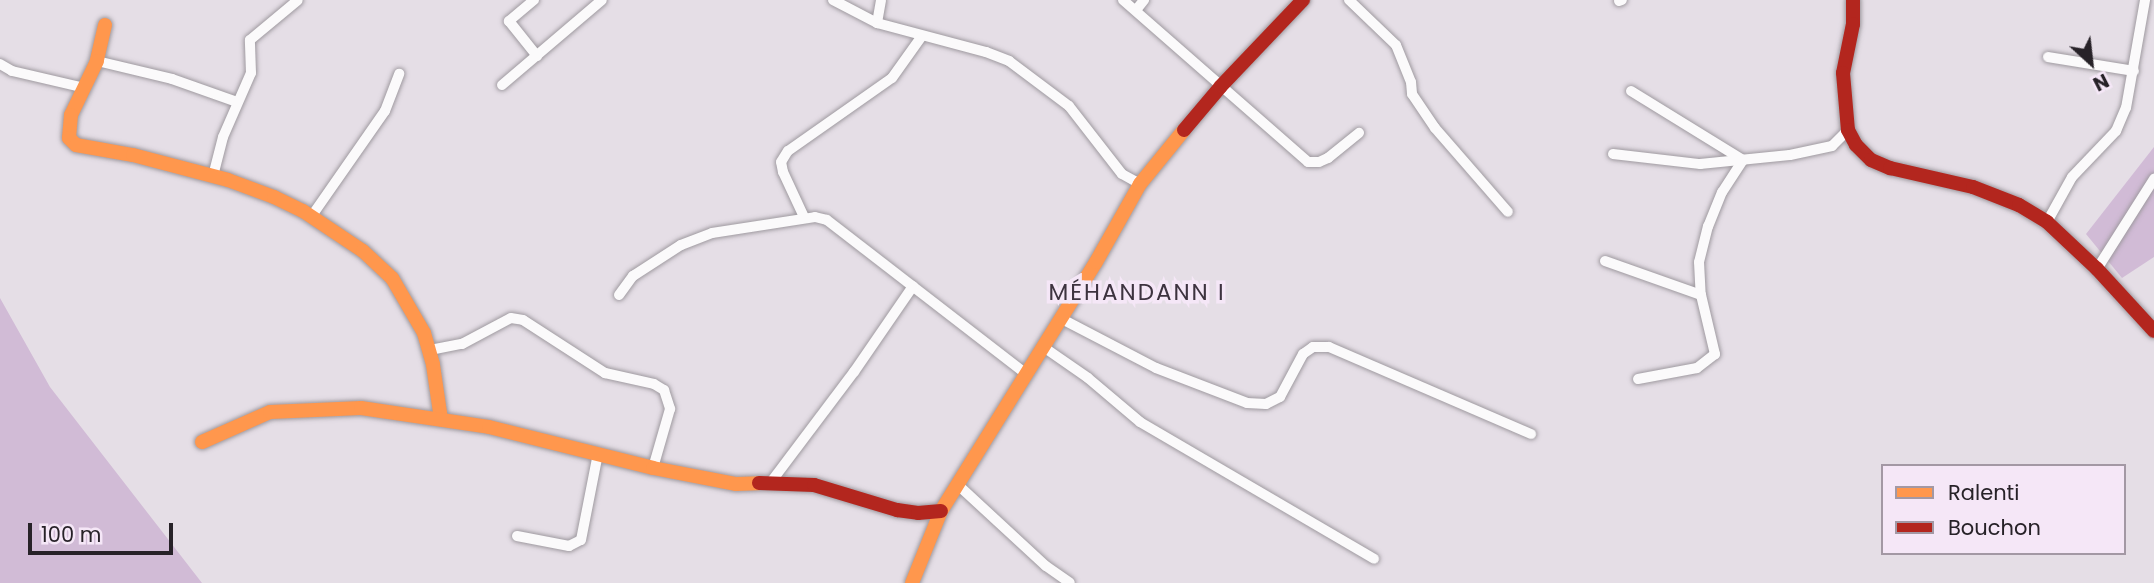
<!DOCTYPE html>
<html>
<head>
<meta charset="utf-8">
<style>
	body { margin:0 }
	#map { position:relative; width:2154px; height:583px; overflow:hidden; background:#e5dee6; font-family:Poppins,sans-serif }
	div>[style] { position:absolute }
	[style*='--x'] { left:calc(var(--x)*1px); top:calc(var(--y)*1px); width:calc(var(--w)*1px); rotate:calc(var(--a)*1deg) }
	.green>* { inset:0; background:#d1bbd6 }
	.roads { filter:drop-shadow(0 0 2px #9f9aa0) drop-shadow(0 0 2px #9f9aa0) }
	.street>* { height:10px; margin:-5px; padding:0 5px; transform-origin:5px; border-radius:5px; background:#fbfafb }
	.slow>* { height:14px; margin:-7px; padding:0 7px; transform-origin:7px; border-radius:7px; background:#ff974d }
	.jam>* { height:14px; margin:-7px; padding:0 7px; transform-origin:7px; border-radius:7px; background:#b3261e }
	span { translate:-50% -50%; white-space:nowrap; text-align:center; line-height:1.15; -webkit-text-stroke:7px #f5e7f7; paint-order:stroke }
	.quarter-label { font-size:23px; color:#3d333f; letter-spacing:2px }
	.legend { position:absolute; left:1881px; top:464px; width:245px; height:91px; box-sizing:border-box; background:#f5e7f7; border:2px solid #a398a4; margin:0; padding:9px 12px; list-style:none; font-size:21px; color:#272228 }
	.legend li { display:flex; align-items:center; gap:14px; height:35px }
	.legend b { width:35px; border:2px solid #a398a4 }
	.north { position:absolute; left:2056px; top:28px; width:70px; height:70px; -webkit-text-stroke:5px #f5e7f7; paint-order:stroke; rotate:153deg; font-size:19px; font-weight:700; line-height:28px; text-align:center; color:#272228 }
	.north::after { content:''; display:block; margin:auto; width:24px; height:32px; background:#272228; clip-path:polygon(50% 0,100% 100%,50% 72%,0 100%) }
	.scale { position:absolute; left:28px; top:523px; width:145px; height:32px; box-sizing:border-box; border:4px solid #272228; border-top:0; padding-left:9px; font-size:21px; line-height:24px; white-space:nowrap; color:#272228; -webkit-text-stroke:5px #f5e7f7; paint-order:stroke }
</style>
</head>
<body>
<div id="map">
	<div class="green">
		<i style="clip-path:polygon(2154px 147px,2154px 257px,2122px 278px,2086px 234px)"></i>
		<i style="clip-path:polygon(0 298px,50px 387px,202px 583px,0 583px)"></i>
	</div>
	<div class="roads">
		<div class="street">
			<i style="--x:534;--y:0;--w:33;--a:140"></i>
			<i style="--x:509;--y:21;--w:45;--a:51.3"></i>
			<i style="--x:833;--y:0;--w:50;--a:27.6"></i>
			<i style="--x:877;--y:23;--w:113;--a:14.9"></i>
			<i style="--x:986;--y:52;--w:25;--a:21"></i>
			<i style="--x:1009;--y:61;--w:75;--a:36.9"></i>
			<i style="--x:1069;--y:106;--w:86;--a:52.1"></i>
			<i style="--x:1122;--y:174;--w:21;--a:29"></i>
			<i style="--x:1123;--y:0;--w:246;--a:41.2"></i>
			<i style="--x:1308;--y:162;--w:11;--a:0"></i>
			<i style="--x:1319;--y:162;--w:10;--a:-24"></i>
			<i style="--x:1328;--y:158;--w:40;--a:-39"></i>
			<i style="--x:1349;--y:0;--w:65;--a:43.8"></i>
			<i style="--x:1396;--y:45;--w:40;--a:68"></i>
			<i style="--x:1411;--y:82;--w:12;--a:85"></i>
			<i style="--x:1412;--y:94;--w:41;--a:55.9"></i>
			<i style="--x:1435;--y:128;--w:111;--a:49"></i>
			<i style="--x:1619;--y:1;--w:3;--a:-18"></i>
			<i style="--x:1136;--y:10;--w:13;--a:-51"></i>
			<i style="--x:877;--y:23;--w:23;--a:-80"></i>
			<i style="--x:2048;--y:57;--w:87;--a:9.2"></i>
			<i style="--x:97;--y:61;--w:77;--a:13.5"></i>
			<i style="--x:172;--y:79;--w:69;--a:19.5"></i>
			<i style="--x:0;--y:64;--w:14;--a:30"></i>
			<i style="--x:12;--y:71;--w:75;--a:13.1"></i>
			<i style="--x:502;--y:85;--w:131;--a:-40.4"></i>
			<i style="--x:1631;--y:91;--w:132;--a:31.6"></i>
			<i style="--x:1743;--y:160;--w:38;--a:123"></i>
			<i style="--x:1722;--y:192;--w:37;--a:112"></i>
			<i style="--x:1708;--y:226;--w:37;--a:104"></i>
			<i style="--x:1699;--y:262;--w:33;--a:87"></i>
			<i style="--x:1701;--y:295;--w:61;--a:76.7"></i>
			<i style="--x:1715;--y:354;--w:23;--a:142"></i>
			<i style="--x:1697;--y:368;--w:60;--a:169.4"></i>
			<i style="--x:1613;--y:154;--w:88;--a:6.6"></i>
			<i style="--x:1700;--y:164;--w:90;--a:-5.7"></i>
			<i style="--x:1790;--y:155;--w:43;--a:-12.1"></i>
			<i style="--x:1832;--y:146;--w:23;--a:-45"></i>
			<i style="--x:213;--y:176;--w:40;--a:-75.6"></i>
			<i style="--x:223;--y:137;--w:70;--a:-66.4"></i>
			<i style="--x:251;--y:73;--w:33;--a:-92"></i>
			<i style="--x:250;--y:40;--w:62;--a:-39.8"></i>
			<i style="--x:311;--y:217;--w:129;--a:-55.1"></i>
			<i style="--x:385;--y:111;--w:40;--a:-69"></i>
			<i style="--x:804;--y:217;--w:50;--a:-115"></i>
			<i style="--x:783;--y:172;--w:10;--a:-101"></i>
			<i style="--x:781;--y:162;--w:13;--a:-58"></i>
			<i style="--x:788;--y:151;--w:127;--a:-35.1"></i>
			<i style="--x:892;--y:78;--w:52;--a:-54.5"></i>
			<i style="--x:2047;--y:222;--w:51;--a:-60.9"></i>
			<i style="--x:2072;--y:177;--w:64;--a:-46.3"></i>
			<i style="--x:2116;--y:131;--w:25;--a:-67"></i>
			<i style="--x:2126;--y:108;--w:110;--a:-80"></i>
			<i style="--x:1605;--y:261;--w:102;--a:19.5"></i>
			<i style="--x:2097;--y:269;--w:107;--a:-57.7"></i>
			<i style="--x:619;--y:295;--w:24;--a:-54"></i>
			<i style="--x:633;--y:276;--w:57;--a:-32.9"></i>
			<i style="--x:681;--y:245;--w:33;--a:-21"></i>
			<i style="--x:712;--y:233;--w:104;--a:-8.8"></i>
			<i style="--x:815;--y:217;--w:12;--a:14"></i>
			<i style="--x:827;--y:220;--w:250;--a:37.7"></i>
			<i style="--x:1060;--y:318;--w:108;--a:27.5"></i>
			<i style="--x:1156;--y:368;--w:97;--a:21"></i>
			<i style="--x:1247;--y:403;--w:19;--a:3"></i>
			<i style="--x:1266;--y:404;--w:16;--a:-27"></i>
			<i style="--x:1280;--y:397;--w:49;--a:-61.9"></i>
			<i style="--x:1303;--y:354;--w:12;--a:-35"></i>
			<i style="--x:1313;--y:347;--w:16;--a:0"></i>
			<i style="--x:1329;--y:347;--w:220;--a:23.3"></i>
			<i style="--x:1042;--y:346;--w:56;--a:34.8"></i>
			<i style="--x:1088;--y:378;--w:68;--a:40.2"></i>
			<i style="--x:1140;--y:422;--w:271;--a:30.3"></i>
			<i style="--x:430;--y:350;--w:33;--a:-11"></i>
			<i style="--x:462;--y:344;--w:55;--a:-28"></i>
			<i style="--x:511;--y:318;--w:12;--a:9"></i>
			<i style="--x:523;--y:320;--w:98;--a:32.9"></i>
			<i style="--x:605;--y:373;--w:50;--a:12.7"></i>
			<i style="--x:654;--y:384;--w:12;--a:31"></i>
			<i style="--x:664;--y:390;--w:20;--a:72"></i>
			<i style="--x:670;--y:409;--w:61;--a:106.1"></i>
			<i style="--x:771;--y:482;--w:138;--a:-53"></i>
			<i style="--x:854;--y:372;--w:104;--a:-55.5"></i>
			<i style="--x:957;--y:484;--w:121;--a:42.7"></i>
			<i style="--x:1046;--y:566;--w:29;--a:35"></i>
			<i style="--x:517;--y:536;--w:53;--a:10.9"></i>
			<i style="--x:569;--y:546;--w:13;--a:-27"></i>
			<i style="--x:581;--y:540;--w:89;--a:-78.9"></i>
		</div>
		<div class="slow">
			<i style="--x:105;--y:25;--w:37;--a:103"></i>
			<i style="--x:97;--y:61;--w:60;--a:115.7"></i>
			<i style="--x:71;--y:115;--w:23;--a:95"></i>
			<i style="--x:69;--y:138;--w:10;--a:45"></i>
			<i style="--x:76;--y:145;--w:58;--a:10"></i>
			<i style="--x:133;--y:155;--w:98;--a:14.7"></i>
			<i style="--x:228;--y:180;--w:49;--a:20.3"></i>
			<i style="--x:274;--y:197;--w:32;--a:26"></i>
			<i style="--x:303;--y:211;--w:72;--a:33.7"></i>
			<i style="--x:363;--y:251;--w:40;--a:43"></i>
			<i style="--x:392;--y:278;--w:64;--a:59.8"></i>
			<i style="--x:424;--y:333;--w:33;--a:74"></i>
			<i style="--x:433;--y:365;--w:55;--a:81.6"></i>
			<i style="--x:202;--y:442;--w:74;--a:-23.8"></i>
			<i style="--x:270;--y:412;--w:91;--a:-2.5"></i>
			<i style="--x:361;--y:408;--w:129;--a:8.4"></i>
			<i style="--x:489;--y:427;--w:169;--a:14"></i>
			<i style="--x:653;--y:468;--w:85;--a:10.9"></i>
			<i style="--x:736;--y:484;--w:23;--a:-2"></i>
			<i style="--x:912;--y:583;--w:78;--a:-68.1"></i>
			<i style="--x:941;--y:511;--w:293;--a:-58.1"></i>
			<i style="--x:1096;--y:262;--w:90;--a:-60.6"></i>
			<i style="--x:1140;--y:184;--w:70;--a:-50.8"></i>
		</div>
		<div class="jam">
			<i style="--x:1853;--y:0;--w:24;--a:90"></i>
			<i style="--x:1853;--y:24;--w:50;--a:101.5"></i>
			<i style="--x:1843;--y:73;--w:57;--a:85"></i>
			<i style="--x:1848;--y:130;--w:17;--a:62"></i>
			<i style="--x:1856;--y:145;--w:21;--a:45"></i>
			<i style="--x:1871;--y:160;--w:21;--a:23"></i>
			<i style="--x:1890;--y:168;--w:85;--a:12.9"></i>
			<i style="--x:1973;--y:187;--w:49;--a:21.4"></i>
			<i style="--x:2019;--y:205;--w:33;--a:31"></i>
			<i style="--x:2047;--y:222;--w:69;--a:43.2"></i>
			<i style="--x:2097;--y:269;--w:84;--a:47.4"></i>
			<i style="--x:1184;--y:130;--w:57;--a:-49.9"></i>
			<i style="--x:1221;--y:86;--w:119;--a:-46.4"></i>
			<i style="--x:759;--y:483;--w:55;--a:2.1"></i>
			<i style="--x:814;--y:485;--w:87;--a:16.8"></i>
			<i style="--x:897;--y:510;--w:21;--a:8"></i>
			<i style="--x:918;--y:513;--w:23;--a:-5"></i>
		</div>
	</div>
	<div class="quarter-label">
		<span style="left:1137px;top:292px">MÉHANDANN I</span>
	</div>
	<ul class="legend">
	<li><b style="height:9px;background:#ff974d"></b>Ralenti</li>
	<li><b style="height:9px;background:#b3261e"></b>Bouchon</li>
	</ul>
	<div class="north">N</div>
	<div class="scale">100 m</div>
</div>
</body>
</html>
